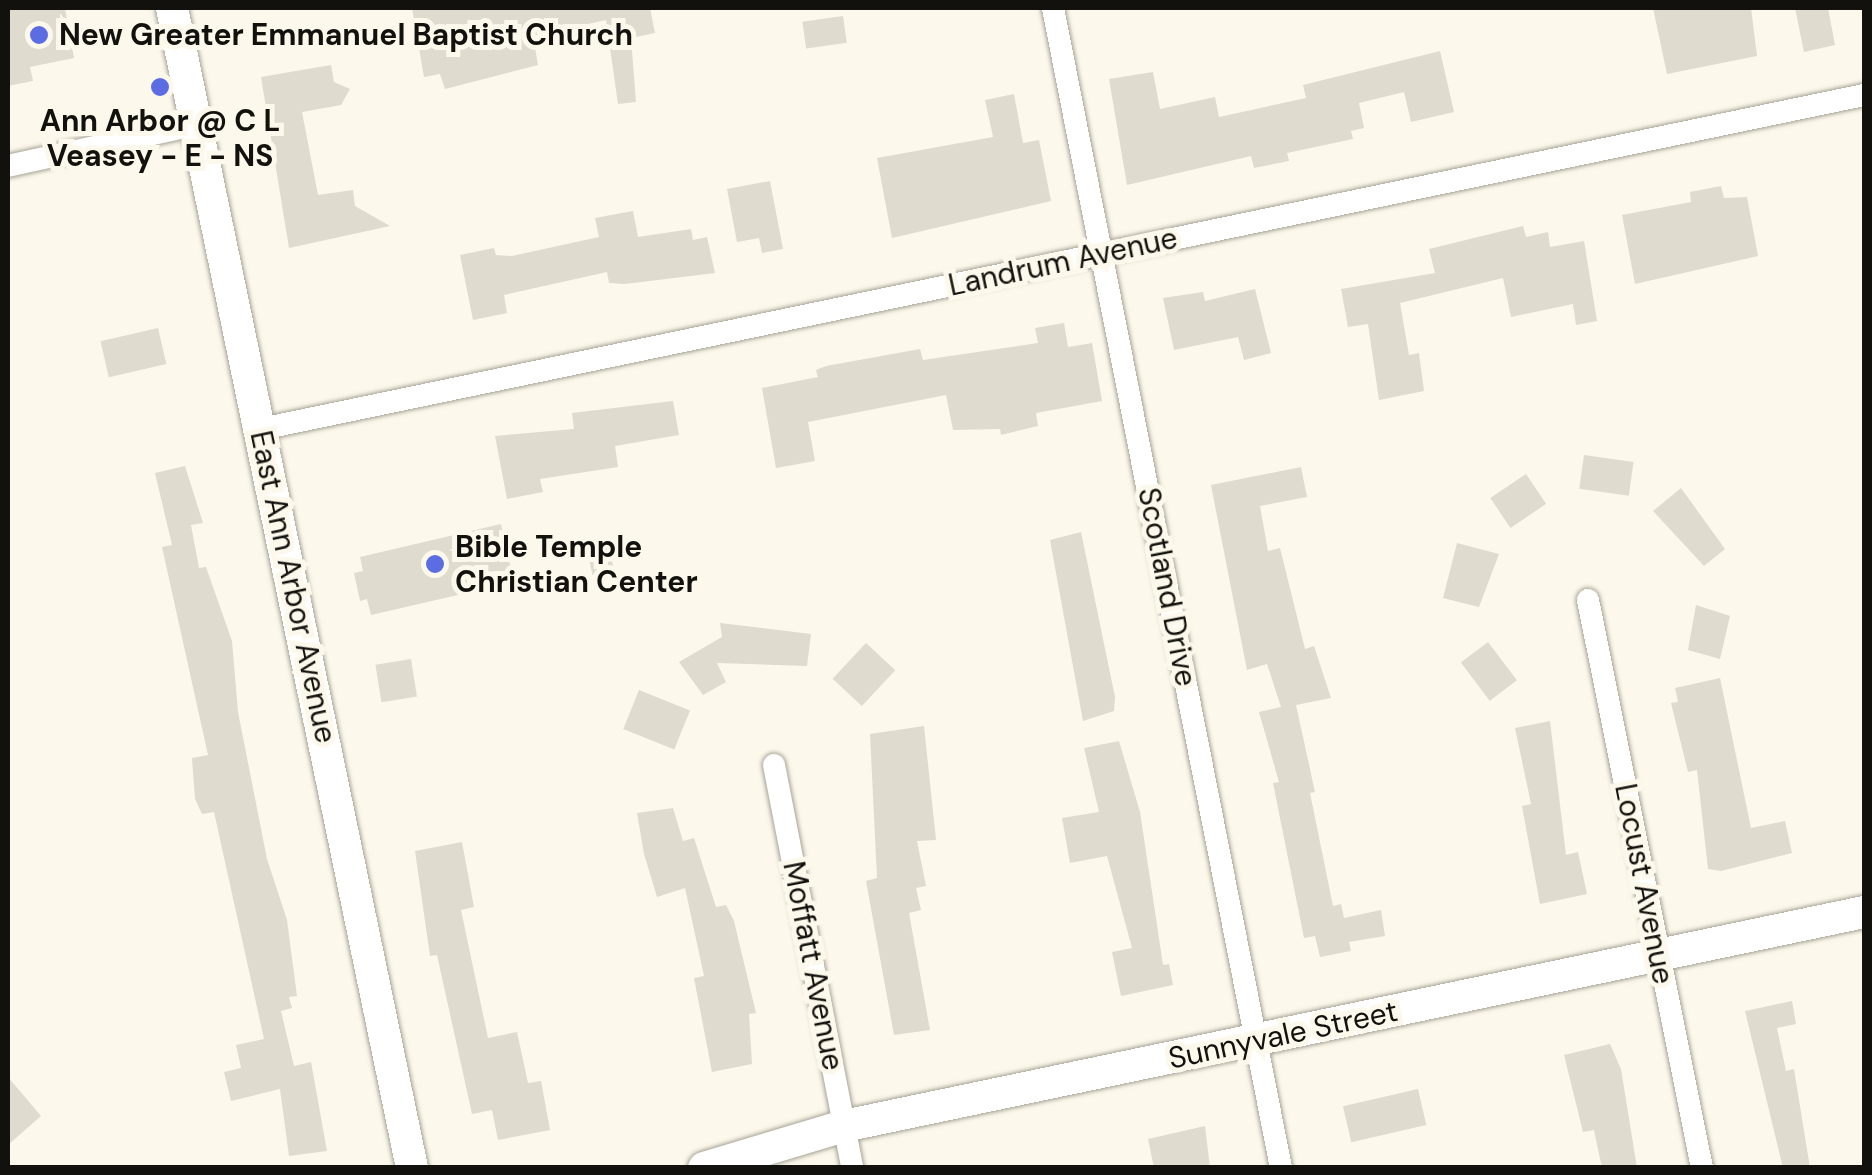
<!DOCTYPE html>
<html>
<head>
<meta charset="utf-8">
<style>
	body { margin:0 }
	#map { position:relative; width:1872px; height:1175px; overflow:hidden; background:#fcf8eb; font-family:"DM Sans",sans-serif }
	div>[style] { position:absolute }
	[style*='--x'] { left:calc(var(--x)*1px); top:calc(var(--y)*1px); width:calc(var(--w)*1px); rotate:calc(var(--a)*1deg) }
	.building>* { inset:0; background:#dfdbce; transform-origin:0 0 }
	.roads { filter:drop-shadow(0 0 2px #a7a397) drop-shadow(0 0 2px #a7a397) }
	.street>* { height:22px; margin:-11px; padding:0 11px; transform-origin:11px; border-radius:11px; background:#fff }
	.secondary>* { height:32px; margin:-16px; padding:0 16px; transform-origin:16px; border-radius:16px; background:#fff }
	.dots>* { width:28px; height:28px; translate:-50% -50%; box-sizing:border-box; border:5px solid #fcf8eb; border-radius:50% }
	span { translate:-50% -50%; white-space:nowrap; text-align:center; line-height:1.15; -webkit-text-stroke:10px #fcf8eb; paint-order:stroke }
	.poi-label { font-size:30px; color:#13110d; font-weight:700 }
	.left { translate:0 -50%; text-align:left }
	.street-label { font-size:30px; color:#13110d }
	.frame { position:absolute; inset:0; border:10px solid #13110d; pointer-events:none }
</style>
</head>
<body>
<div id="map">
	<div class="building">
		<i style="clip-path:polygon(8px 8px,65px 8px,74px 58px,30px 67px,33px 81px,8px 86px)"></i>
		<i style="clip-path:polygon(412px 8px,650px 8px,655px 33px,631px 38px,636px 102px,618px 104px,606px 20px,533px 36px,538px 65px,445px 89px,440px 74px,424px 77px)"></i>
		<i style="clip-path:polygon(1653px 8px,1751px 8px,1757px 56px,1667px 74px)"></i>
		<i style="clip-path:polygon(1795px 8px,1828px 8px,1835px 45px,1804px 52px)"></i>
		<i style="left:843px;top:16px;width:27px;height:41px;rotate:82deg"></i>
		<i style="clip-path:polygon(1440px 51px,1454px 112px,1411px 122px,1404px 92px,1359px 103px,1364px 128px,1351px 131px,1353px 139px,1287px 153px,1289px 161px,1254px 168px,1251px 156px,1127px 185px,1109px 79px,1153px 72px,1160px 109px,1215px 97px,1219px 117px,1306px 98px,1303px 85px)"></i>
		<i style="clip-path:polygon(331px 65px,334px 82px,350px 89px,341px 105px,302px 112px,318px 195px,353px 190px,355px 206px,390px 226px,289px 248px,261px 77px)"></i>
		<i style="clip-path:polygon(1014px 94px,1023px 143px,1039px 140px,1051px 201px,892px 238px,877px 158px,993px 137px,985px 100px)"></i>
		<i style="clip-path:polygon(770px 181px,783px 249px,762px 253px,759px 238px,737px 242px,727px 189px)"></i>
		<i style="clip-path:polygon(1721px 186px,1724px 198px,1747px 197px,1758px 256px,1635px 284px,1622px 215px,1691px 202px,1690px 192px)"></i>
		<i style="clip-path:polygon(633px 211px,638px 237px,691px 229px,693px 240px,707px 237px,715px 273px,625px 284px,609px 283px,607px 272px,504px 295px,507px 313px,473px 320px,460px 255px,494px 248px,496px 255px,512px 256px,599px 237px,595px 218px)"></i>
		<i style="clip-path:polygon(1523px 226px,1526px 237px,1548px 232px,1550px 247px,1584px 241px,1597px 321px,1576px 325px,1573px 304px,1511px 317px,1503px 278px,1400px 303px,1409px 355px,1419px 353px,1424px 391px,1379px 400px,1368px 324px,1348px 327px,1341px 289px,1435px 273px,1429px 249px)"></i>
		<i style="clip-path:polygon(1255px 289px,1271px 353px,1244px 360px,1238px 337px,1174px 350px,1163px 298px,1203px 292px,1205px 301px)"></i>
		<i style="clip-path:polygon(1064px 323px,1068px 347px,1092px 343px,1102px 401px,1036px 413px,1038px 426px,1001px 435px,1000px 429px,953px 430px,946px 395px,808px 422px,815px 461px,776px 468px,762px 388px,818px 377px,816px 370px,826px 366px,920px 349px,923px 360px,1038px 343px,1035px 328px)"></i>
		<i style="left:158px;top:328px;width:37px;height:59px;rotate:77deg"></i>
		<i style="clip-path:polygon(673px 401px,679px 435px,615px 446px,618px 467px,540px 479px,543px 492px,507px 499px,495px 436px,574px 429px,572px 413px)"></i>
		<i style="left:1584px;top:455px;width:50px;height:34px;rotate:8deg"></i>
		<i style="clip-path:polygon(185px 466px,203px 523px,191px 525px,199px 568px,206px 567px,232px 641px,238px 712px,267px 859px,287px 920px,297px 996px,289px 997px,292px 1008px,281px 1011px,294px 1066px,311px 1062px,327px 1151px,289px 1156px,280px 1089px,231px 1101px,224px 1072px,241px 1068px,236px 1045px,264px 1039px,214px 812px,202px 814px,195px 799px,192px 758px,208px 755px,162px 547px,172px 545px,155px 473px)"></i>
		<i style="clip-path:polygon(1301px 467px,1307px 497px,1260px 506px,1268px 551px,1280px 548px,1305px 649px,1314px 646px,1331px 698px,1296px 705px,1315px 792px,1310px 793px,1333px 906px,1341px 904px,1344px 918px,1381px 910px,1385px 936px,1349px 942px,1351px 951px,1320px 957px,1315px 936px,1304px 938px,1273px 783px,1279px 782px,1259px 712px,1281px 707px,1267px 664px,1247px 670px,1211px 485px)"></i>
		<i style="left:1526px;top:474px;width:36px;height:43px;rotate:56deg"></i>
		<i style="clip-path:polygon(1681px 488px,1725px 549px,1704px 566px,1653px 511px)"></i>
		<i style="clip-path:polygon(501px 524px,514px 582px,371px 615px,367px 599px,360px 601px,354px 573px,363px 571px,360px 557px)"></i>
		<i style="clip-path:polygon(1081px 532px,1115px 697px,1114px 711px,1083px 721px,1050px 540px)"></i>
		<i style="clip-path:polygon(1457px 543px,1499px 554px,1479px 607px,1443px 598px)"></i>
		<i style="left:609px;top:547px;width:24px;height:22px;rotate:78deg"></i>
		<i style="clip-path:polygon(1696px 605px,1730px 616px,1720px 659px,1688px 650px)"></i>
		<i style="clip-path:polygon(720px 623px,811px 634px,807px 666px,717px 663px,726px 682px,703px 695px,679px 662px,722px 637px)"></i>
		<i style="left:1488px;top:642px;width:48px;height:34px;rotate:53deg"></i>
		<i style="left:866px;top:643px;width:40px;height:49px;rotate:43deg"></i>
		<i style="left:411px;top:659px;width:38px;height:36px;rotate:81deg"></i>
		<i style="clip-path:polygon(1720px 678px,1751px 828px,1785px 821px,1792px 853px,1721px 871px,1708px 869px,1697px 770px,1688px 772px,1671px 703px,1678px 702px,1675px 688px)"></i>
		<i style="left:639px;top:690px;width:55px;height:42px;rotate:22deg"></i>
		<i style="clip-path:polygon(1550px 721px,1566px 855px,1578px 852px,1587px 894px,1540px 904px,1522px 806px,1531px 804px,1515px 728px)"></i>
		<i style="clip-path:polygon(924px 726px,936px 840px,917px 841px,926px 886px,916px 888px,921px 910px,909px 913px,930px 1030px,894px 1035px,866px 881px,877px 878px,870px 734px)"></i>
		<i style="clip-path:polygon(1119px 741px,1140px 812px,1163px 965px,1169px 964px,1173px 985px,1121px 996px,1112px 952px,1132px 948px,1107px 856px,1070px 863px,1062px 818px,1099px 812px,1084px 748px)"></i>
		<i style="clip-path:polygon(673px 808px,683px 841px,694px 838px,716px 907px,726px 905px,734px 921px,756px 1013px,749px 1014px,752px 1064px,712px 1072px,694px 978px,704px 976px,685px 888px,657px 897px,644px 854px,637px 813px)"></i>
		<i style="clip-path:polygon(462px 842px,474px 907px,461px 910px,488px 1038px,517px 1032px,528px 1083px,541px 1081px,550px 1130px,498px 1140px,492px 1110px,472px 1114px,437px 955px,430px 956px,415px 851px)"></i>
		<i style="clip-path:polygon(1792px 1001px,1796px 1024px,1777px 1028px,1786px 1071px,1794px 1069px,1810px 1168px,1783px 1168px,1745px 1011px)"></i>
		<i style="clip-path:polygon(1610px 1044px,1621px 1069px,1637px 1168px,1602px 1168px,1594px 1130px,1583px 1132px,1564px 1055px)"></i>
		<i style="clip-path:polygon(8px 1077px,41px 1116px,8px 1145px)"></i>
		<i style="left:1418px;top:1089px;width:37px;height:77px;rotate:77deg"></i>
		<i style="clip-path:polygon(1205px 1126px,1210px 1168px,1154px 1168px,1148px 1139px)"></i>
	</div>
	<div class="roads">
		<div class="street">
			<i style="--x:1053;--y:8;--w:1182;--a:78.88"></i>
			<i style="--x:8;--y:166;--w:191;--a:-12.4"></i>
			<i style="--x:261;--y:429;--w:1637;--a:-11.77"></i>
			<i style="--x:1588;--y:600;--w:579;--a:78.65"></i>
			<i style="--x:774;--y:765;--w:410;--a:79"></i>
		</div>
		<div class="secondary">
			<i style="--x:172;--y:8;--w:1185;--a:78.31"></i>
			<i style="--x:704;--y:1168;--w:146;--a:-16.7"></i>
			<i style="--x:844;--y:1126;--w:1042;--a:-11.85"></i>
		</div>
	</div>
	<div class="dots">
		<i style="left:39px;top:35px;background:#5c6de4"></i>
		<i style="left:160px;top:87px;background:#5c6de4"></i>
		<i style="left:435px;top:564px;background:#5c6de4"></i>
	</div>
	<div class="poi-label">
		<span class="left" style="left:59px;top:35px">New Greater Emmanuel Baptist Church</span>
		<span style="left:160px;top:138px">Ann Arbor @ C L<br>Veasey - E - NS</span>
		<span class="left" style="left:455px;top:564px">Bible Temple<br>Christian Center</span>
	</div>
	<div class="street-label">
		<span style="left:1063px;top:262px;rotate:-12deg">Landrum Avenue</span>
		<span style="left:293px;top:587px;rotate:78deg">East Ann Arbor Avenue</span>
		<span style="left:1167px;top:587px;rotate:79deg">Scotland Drive</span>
		<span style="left:1644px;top:884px;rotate:79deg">Locust Avenue</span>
		<span style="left:813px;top:966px;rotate:79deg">Moffatt Avenue</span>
		<span style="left:1283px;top:1035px;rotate:-12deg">Sunnyvale Street</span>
	</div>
	<div class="frame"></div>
</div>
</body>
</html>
